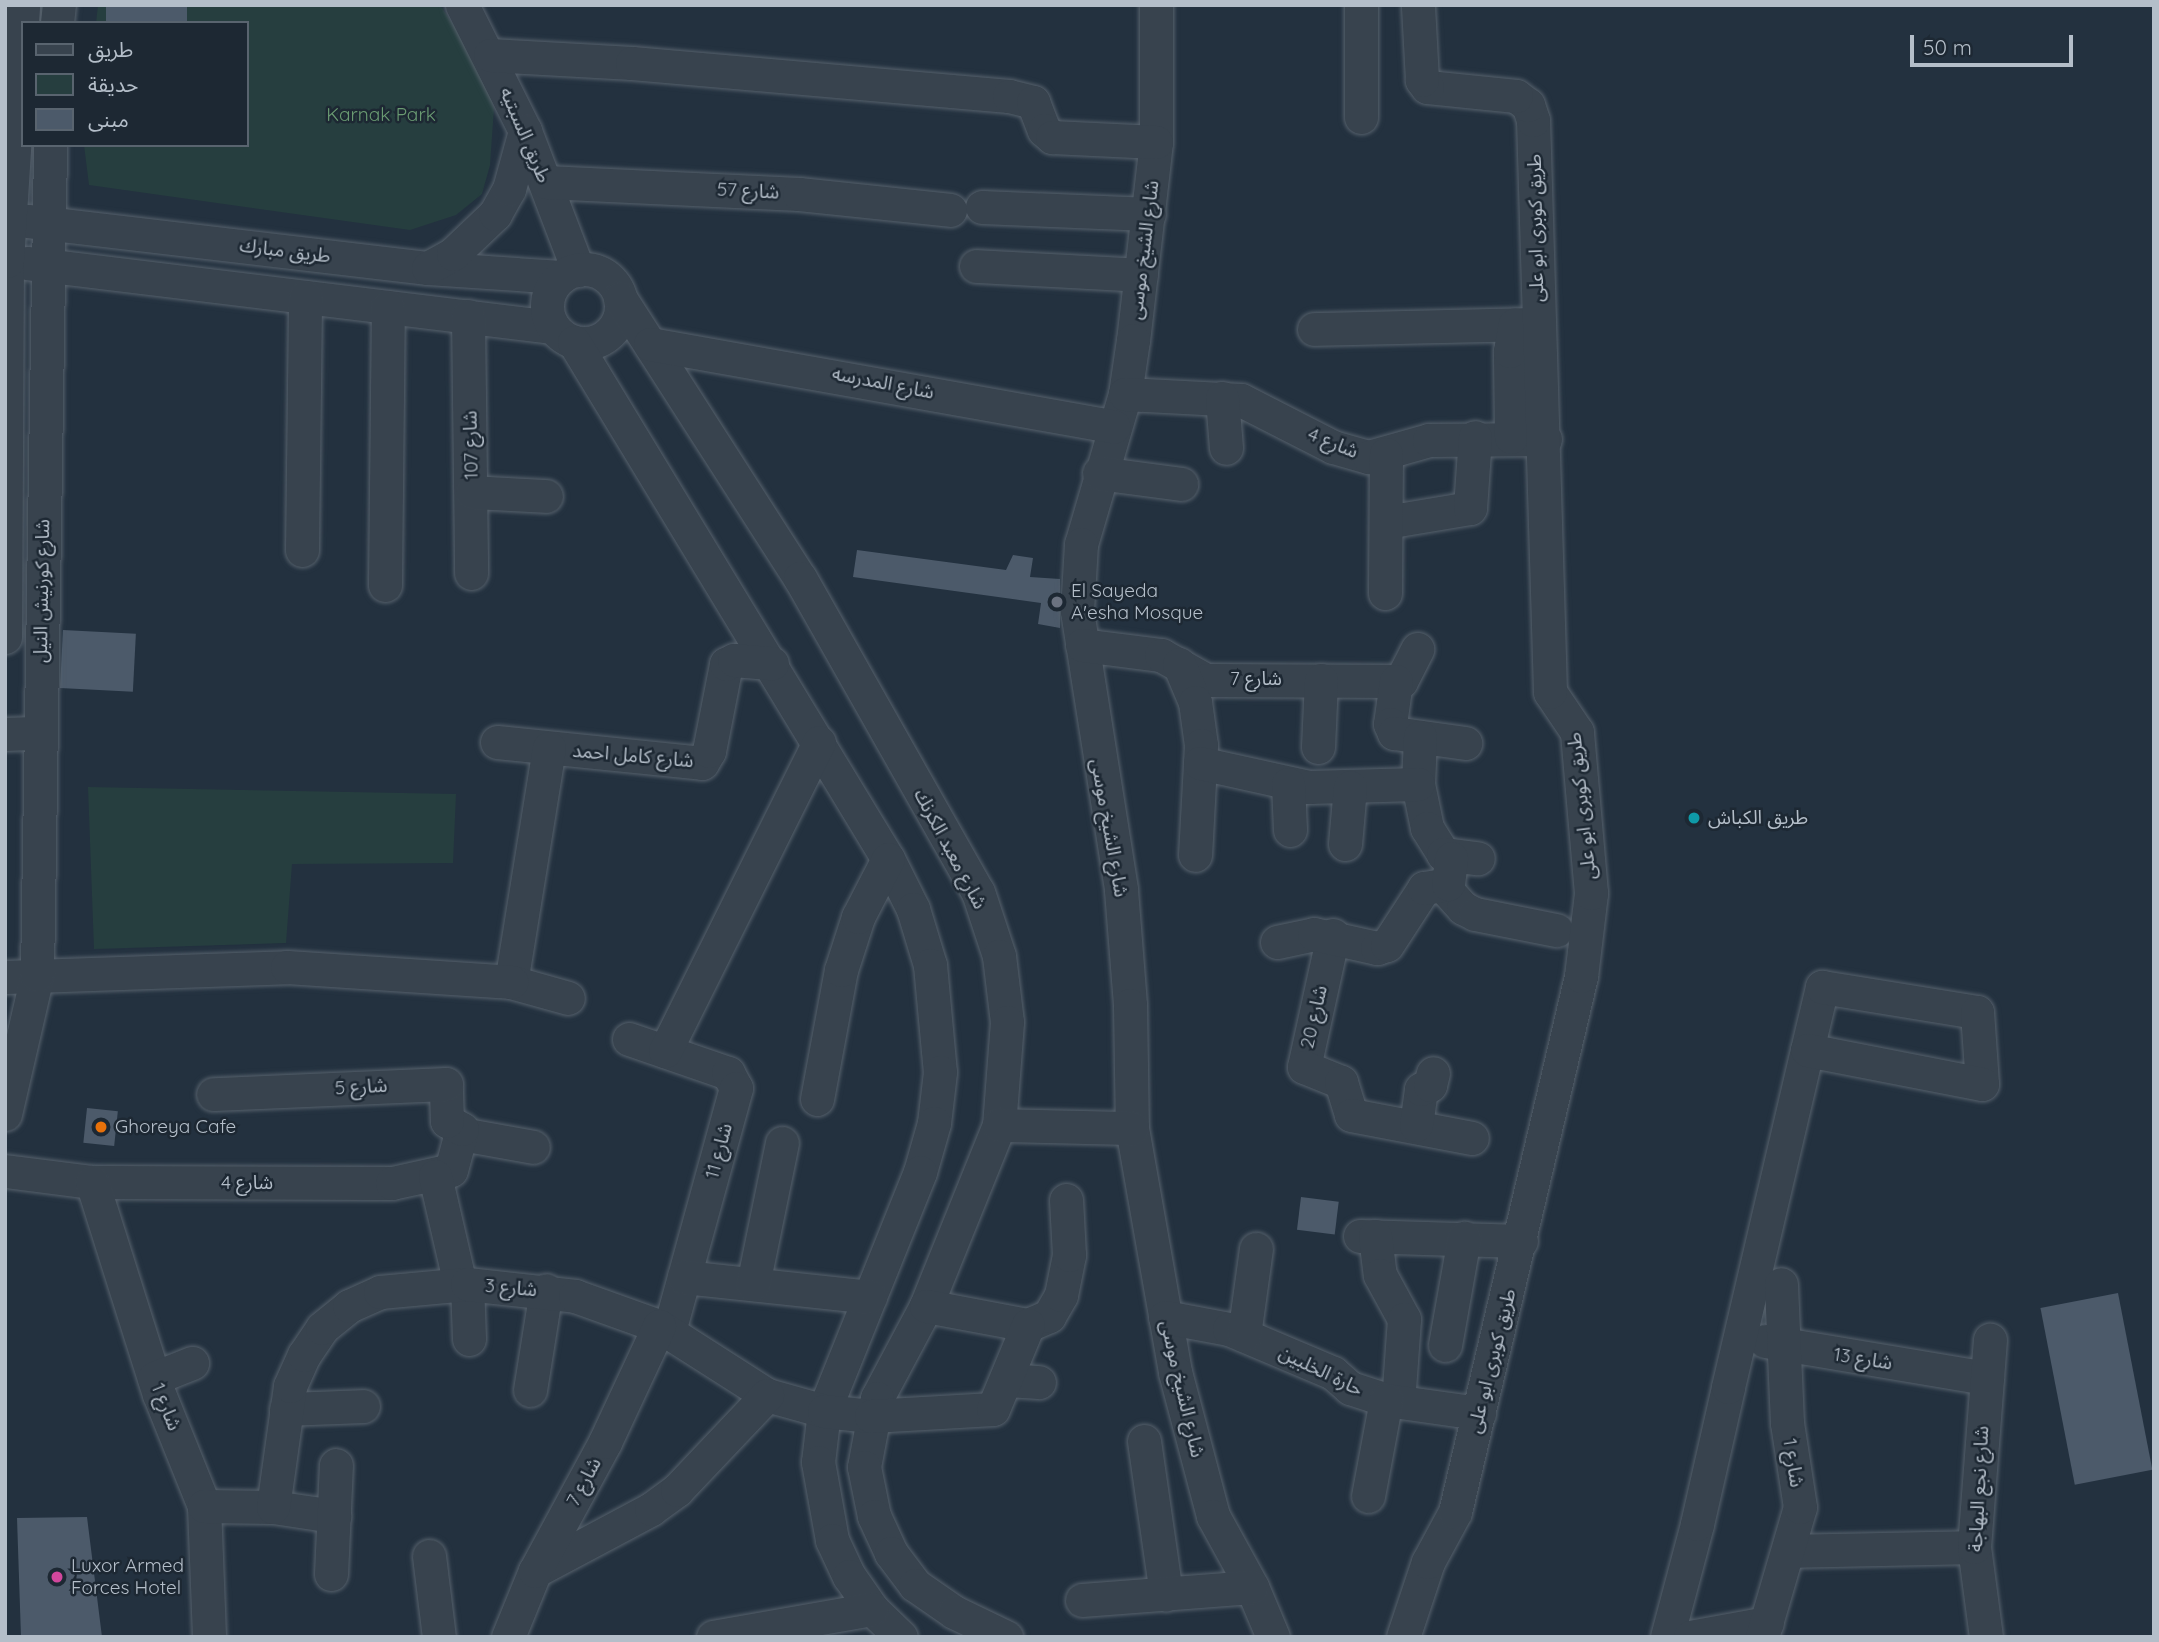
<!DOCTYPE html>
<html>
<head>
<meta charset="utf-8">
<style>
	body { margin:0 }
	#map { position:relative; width:2159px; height:1642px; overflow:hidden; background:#23313f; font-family:Quicksand,"Noto Sans Arabic",sans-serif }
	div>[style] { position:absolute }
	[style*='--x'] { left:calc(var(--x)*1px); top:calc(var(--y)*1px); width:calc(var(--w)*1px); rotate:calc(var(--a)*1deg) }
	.green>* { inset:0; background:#263e3f }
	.building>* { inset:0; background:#4c5a6a; transform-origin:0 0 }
	.roads { filter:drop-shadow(0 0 2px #56616c) drop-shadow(0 0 2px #56616c) }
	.minor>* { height:33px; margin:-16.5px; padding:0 16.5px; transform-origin:16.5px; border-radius:16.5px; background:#38434e }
	.minor>.ring { margin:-16.5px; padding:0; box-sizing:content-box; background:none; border:33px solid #38434e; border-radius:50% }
	.dots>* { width:19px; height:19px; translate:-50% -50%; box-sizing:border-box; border:4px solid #1d2833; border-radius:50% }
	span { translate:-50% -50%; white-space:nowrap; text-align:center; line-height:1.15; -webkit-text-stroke:5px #1d2833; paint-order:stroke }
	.park-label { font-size:19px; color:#6a9b72 }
	.street-label { font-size:19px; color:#b4bec9 }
	.poi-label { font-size:19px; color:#b4bec9 }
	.left { translate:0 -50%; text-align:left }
	.frame { position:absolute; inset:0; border:7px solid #b4bec9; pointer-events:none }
	.legend { position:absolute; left:21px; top:21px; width:228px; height:126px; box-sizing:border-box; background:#1d2833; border:2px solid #59646f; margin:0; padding:9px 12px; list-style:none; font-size:21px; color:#b4bec9 }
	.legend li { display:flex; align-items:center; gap:14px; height:35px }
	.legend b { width:35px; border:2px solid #59646f }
	.scale { position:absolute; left:1910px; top:35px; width:163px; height:32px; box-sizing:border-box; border:4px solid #b4bec9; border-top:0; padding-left:9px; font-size:21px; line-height:24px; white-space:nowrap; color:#b4bec9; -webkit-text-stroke:5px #1d2833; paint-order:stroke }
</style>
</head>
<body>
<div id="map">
	<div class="green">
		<i style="clip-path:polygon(98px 5px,440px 5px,480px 65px,494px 108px,490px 165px,482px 194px,456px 215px,410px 230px,89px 185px,84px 145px,247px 145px,247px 23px,96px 23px)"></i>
		<i style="clip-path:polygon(88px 787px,456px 794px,453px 863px,292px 864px,286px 943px,94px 949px)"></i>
	</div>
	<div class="building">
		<i style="left:106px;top:5px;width:81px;height:18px"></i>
		<i style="clip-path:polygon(857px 550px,1006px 570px,1013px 555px,1033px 558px,1030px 577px,1060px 579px,1060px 628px,1038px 624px,1041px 603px,853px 577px)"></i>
		<i style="left:63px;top:630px;width:73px;height:58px;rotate:3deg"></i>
		<i style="left:87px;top:1108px;width:31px;height:35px;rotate:6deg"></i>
		<i style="left:1301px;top:1197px;width:38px;height:33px;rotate:7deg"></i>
		<i style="left:2118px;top:1293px;width:180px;height:79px;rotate:79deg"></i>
		<i style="clip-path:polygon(87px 1517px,102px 1637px,21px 1637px,17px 1518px)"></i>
	</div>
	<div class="roads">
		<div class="minor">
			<i style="--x:462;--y:5;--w:141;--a:63.4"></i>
			<i style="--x:525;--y:131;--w:149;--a:69.1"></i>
			<i style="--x:1156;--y:5;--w:137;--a:90"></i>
			<i style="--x:1156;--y:142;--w:199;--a:96.6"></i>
			<i style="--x:1133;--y:340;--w:55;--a:98.4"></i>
			<i style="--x:1125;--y:394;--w:156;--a:106.3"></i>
			<i style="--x:1081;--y:544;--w:67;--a:93.4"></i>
			<i style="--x:1077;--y:611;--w:282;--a:81"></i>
			<i style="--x:1121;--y:890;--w:115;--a:85.5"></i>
			<i style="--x:1130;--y:1005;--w:123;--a:89.1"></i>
			<i style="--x:1132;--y:1128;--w:248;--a:80"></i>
			<i style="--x:1175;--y:1372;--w:149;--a:75.2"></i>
			<i style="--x:1213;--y:1516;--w:81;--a:61.2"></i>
			<i style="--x:1252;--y:1587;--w:54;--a:67.2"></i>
			<i style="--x:57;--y:23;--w:18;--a:-84"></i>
			<i style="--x:490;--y:55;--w:142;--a:3.2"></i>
			<i style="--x:632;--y:63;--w:378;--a:5"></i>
			<i style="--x:1009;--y:96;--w:25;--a:14"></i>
			<i style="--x:1033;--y:102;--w:30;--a:69"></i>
			<i style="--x:1044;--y:130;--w:11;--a:41"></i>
			<i style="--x:1052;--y:137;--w:104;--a:2.8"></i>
			<i style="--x:1361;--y:117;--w:112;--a:-90"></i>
			<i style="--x:546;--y:182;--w:253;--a:2.7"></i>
			<i style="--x:799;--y:194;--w:152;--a:6"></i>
			<i style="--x:982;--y:207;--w:167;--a:2.4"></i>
			<i style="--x:28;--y:221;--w:403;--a:6.7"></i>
			<i style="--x:428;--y:268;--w:133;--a:3.9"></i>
			<i style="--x:27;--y:263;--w:530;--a:6.94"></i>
			<i style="--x:976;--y:266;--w:165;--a:3.1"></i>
			<i style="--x:428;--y:268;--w:29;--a:-29"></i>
			<i style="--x:453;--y:254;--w:58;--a:-43.6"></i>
			<i style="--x:495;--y:214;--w:29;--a:-61"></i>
			<i style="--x:509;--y:189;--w:60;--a:-74.6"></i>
			<i class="ring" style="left:547px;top:269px;width:41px;height:41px"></i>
			<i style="--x:620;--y:298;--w:333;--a:57.3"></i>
			<i style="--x:800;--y:578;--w:361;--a:60.5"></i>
			<i style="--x:978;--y:892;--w:67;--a:71.8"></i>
			<i style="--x:999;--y:956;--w:66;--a:83.1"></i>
			<i style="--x:1007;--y:1022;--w:103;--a:94.4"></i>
			<i style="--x:999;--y:1125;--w:195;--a:112"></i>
			<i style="--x:926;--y:1306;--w:104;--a:118"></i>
			<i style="--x:877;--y:1398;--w:70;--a:100.7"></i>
			<i style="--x:864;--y:1467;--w:50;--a:78.5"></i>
			<i style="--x:874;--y:1516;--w:41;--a:65.3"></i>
			<i style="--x:891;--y:1553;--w:40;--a:53"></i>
			<i style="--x:915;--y:1585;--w:47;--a:34.7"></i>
			<i style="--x:954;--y:1612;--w:58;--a:25.7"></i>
			<i style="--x:468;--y:316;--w:257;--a:89.3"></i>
			<i style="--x:1314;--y:329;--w:224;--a:-1.3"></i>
			<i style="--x:574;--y:342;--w:605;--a:58.73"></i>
			<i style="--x:888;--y:859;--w:56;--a:63.4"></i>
			<i style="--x:913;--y:909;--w:59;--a:73.1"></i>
			<i style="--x:930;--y:965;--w:107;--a:84.7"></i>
			<i style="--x:940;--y:1072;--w:51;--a:96.7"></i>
			<i style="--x:934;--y:1123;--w:51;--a:105.9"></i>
			<i style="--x:920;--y:1172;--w:258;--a:111.9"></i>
			<i style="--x:824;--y:1411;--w:51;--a:96.7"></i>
			<i style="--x:818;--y:1462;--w:79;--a:79.8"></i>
			<i style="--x:832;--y:1540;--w:40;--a:65"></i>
			<i style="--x:849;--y:1576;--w:40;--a:55.1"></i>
			<i style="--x:872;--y:1609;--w:40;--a:44"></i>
			<i style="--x:650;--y:344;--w:471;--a:10.1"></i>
			<i style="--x:1125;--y:394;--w:116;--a:3"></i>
			<i style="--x:1241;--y:400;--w:103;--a:27.1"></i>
			<i style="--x:1333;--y:447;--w:37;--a:16"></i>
			<i style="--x:1369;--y:457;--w:62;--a:-15.8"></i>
			<i style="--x:1429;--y:440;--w:116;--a:-0.5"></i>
			<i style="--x:1222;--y:398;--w:50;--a:85.4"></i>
			<i style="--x:1511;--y:437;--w:86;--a:-90.7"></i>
			<i style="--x:1510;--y:351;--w:27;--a:-80"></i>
			<i style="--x:1099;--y:473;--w:83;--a:7.6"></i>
			<i style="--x:472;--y:492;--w:74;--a:3.1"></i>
			<i style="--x:1386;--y:522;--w:85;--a:-9.5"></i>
			<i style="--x:1470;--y:508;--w:71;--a:-86"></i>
			<i style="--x:302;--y:550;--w:253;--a:-89.3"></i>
			<i style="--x:385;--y:585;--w:278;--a:-89.4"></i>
			<i style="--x:1385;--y:593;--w:139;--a:-89.6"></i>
			<i style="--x:5;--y:637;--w:376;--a:-89.7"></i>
			<i style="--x:7;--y:261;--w:256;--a:-86.4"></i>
			<i style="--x:1082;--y:645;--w:80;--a:7.2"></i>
			<i style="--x:1161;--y:655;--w:51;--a:29.1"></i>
			<i style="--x:1206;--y:680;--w:195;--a:0.3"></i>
			<i style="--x:1401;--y:681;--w:36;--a:-63"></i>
			<i style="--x:1179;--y:664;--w:41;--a:67.2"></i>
			<i style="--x:1195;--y:702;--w:43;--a:82.1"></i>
			<i style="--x:1201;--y:745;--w:110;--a:93.1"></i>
			<i style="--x:1396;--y:681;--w:43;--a:97.9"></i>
			<i style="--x:1390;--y:724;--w:10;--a:66"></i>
			<i style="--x:1394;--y:733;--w:72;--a:8"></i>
			<i style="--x:5;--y:734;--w:35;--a:-2"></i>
			<i style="--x:1420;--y:737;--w:47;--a:92.4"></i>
			<i style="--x:1418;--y:784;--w:45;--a:78.4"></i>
			<i style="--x:1427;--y:828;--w:31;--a:58"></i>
			<i style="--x:1443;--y:854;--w:35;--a:7"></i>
			<i style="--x:497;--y:742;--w:206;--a:5.8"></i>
			<i style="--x:702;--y:763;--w:14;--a:-60"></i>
			<i style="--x:709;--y:751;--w:89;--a:-78.9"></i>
			<i style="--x:726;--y:664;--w:9;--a:-27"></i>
			<i style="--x:734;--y:660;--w:38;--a:5"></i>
			<i style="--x:1318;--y:747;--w:67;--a:-87.4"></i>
			<i style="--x:549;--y:748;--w:237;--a:99.2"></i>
			<i style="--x:511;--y:982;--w:59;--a:15.7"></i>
			<i style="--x:1200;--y:763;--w:112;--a:12.4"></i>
			<i style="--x:1309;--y:787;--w:109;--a:-1.6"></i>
			<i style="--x:1288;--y:784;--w:46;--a:87.5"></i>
			<i style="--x:1345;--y:844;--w:57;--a:-85"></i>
			<i style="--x:1444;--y:887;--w:28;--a:48"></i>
			<i style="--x:1463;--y:908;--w:13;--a:27"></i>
			<i style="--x:1475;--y:914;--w:83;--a:11.2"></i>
			<i style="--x:1333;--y:935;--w:135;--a:102.4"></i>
			<i style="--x:1304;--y:1067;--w:40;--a:22"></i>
			<i style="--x:1341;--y:1082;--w:34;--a:73"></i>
			<i style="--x:1351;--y:1115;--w:123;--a:10.8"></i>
			<i style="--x:1277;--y:942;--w:38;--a:-12"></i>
			<i style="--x:1314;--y:934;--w:65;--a:12.5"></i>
			<i style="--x:1377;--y:948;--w:10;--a:-17"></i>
			<i style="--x:1387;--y:945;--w:68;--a:-57"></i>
			<i style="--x:1424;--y:888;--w:24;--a:-9"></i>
			<i style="--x:1448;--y:884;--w:26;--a:-83"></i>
			<i style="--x:5;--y:977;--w:282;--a:-2"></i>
			<i style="--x:287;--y:967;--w:225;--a:3.8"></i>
			<i style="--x:629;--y:1039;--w:105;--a:19"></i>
			<i style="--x:728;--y:1073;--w:17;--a:62"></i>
			<i style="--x:736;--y:1088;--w:252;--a:105.4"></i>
			<i style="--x:665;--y:1051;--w:345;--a:-63.5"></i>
			<i style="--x:817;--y:1099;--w:131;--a:-79.5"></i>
			<i style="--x:841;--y:970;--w:56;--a:-72.2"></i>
			<i style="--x:858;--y:917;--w:65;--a:-62.7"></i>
			<i style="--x:5;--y:1114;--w:143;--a:-77"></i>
			<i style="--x:37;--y:975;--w:830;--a:-89.1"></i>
			<i style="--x:999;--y:1125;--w:133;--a:1.3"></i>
			<i style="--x:1416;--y:1125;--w:36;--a:-82"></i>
			<i style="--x:1421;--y:1089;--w:10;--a:-24"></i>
			<i style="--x:1430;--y:1085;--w:12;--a:-76"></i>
			<i style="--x:461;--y:1134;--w:73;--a:10.2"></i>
			<i style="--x:5;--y:1171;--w:88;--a:7.2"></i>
			<i style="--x:92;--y:1182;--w:300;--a:0.2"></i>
			<i style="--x:392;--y:1183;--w:60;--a:-12.4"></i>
			<i style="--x:451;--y:1170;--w:42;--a:-75"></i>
			<i style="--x:462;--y:1129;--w:17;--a:-152"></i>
			<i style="--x:447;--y:1121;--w:37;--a:-92"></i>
			<i style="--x:446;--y:1084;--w:233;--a:177.5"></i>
			<i style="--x:435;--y:1176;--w:111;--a:77"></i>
			<i style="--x:92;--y:1182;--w:222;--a:72.5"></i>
			<i style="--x:159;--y:1394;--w:121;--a:68.1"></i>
			<i style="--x:204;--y:1506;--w:131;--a:87.8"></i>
			<i style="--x:1360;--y:1236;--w:161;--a:1.8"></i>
			<i style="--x:1375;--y:1236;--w:39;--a:83"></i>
			<i style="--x:1380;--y:1275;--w:50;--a:61.4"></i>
			<i style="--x:1404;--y:1319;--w:83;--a:94.1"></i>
			<i style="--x:684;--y:1277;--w:187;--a:6.1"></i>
			<i style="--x:467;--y:1284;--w:55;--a:87.9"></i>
			<i style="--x:753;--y:1284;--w:144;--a:-78.4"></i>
			<i style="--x:926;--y:1306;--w:104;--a:10.6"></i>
			<i style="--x:1028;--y:1325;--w:23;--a:-23"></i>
			<i style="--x:1049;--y:1316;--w:24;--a:-60"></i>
			<i style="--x:1061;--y:1295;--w:41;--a:-78.7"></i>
			<i style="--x:1069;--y:1255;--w:55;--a:-93.1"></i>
			<i style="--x:1165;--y:1317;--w:65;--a:10.6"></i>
			<i style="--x:1229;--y:1329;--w:113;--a:22.9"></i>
			<i style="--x:1333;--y:1373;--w:23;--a:41"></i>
			<i style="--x:1350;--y:1388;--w:38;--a:18"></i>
			<i style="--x:1386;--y:1400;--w:94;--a:8"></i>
			<i style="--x:1244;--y:1335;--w:87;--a:-82.1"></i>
			<i style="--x:1765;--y:1341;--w:225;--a:9.5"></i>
			<i style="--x:1445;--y:1345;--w:109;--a:-79.9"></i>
			<i style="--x:154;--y:1378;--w:41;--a:-21.5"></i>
			<i style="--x:1008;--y:1380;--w:31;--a:4"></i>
			<i style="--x:530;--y:1390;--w:101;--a:-80.9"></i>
			<i style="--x:286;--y:1409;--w:77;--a:-2.2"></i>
			<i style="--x:1144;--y:1441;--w:155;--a:81.8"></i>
			<i style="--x:1368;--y:1496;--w:98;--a:-79.4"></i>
			<i style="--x:204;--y:1506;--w:69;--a:0.8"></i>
			<i style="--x:273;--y:1507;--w:62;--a:8.4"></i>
			<i style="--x:273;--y:1507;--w:122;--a:-82"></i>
			<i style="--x:290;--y:1386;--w:34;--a:-66"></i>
			<i style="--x:304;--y:1355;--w:32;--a:-56"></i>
			<i style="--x:322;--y:1328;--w:35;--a:-39"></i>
			<i style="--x:349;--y:1306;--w:34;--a:-24"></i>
			<i style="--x:380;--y:1292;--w:87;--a:-5.3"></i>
			<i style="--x:467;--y:1284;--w:109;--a:6.3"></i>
			<i style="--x:575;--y:1296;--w:89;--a:19.7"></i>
			<i style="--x:659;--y:1326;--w:128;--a:32.6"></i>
			<i style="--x:767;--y:1395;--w:59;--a:15.7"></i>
			<i style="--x:824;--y:1411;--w:47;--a:6.1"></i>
			<i style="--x:871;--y:1416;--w:122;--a:-3.3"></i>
			<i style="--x:993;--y:1409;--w:91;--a:-67.4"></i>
			<i style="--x:1789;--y:1551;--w:185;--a:-1.2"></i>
			<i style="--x:429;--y:1556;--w:82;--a:83"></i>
			<i style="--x:535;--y:1571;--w:132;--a:-28.1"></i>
			<i style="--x:651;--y:1509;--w:32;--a:-36"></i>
			<i style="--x:677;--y:1490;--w:131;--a:-46.5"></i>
			<i style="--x:331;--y:1574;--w:109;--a:-87.4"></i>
			<i style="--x:1082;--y:1600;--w:170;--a:-4.4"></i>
			<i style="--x:508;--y:1637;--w:71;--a:-67.8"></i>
			<i style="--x:535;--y:1571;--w:147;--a:-61.5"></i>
			<i style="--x:605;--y:1442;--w:128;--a:-65"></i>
			<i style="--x:713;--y:1637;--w:161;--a:-10"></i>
			<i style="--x:1403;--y:1637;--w:79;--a:-71.6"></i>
			<i style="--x:1428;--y:1562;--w:57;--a:-61.6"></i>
			<i style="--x:1455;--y:1512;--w:551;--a:-76.77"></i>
			<i style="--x:1581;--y:976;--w:84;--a:-83.1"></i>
			<i style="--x:1591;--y:893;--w:162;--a:-95"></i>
			<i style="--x:1577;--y:732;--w:48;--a:-124"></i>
			<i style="--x:1550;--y:692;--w:572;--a:-91.7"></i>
			<i style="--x:1533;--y:120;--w:16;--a:-108"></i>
			<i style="--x:1528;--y:105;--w:15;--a:-143"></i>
			<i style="--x:1516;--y:96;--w:89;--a:-174.2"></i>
			<i style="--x:1427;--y:87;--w:9;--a:-126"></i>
			<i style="--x:1422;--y:80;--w:75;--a:-93.1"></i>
			<i style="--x:1667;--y:1637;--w:117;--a:-75.1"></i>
			<i style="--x:1697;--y:1524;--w:140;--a:-77.2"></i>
			<i style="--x:1728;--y:1387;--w:346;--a:-76.8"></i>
			<i style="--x:1807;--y:1050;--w:65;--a:-76.6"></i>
			<i style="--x:1822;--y:987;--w:157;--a:9.2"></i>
			<i style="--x:1977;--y:1012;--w:72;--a:86"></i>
			<i style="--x:1982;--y:1084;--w:178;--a:-169"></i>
			<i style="--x:1690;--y:1637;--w:78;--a:-10.3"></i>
			<i style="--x:1762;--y:1637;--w:135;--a:-73.7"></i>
			<i style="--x:1800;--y:1507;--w:85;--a:-98.8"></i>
			<i style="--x:1787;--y:1423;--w:139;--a:-92.5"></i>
			<i style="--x:1986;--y:1637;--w:91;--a:-97.6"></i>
			<i style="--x:1974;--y:1547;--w:208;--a:-85.6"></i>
		</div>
	</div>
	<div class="dots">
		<i style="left:1057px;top:602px;background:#6b7280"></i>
		<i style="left:1694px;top:818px;background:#0f9aa8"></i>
		<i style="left:101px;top:1127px;background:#e8710a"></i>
		<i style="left:57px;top:1577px;background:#d1479c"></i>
	</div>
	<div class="park-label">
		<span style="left:381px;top:115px">Karnak Park</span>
	</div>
	<div class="street-label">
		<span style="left:525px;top:135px;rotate:67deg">طريق السبتيه</span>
		<span style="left:748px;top:191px;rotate:3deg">شارع 57</span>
		<span style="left:1536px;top:228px;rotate:-91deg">طريق كوبرى ابو على</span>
		<span style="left:1144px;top:250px;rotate:-83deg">شارع الشيخ موسى</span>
		<span style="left:285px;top:251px;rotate:7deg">طريق مبارك</span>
		<span style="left:883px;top:383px;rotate:11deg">شارع المدرسه</span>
		<span style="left:1333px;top:443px;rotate:22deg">شارع 4</span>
		<span style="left:471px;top:445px;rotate:-91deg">شارع 107</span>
		<span style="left:42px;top:591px;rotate:-89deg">شارع كورنيش النيل</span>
		<span style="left:1256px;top:679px">شارع 7</span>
		<span style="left:633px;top:756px;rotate:5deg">شارع كامل احمد</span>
		<span style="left:1582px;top:806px;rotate:-96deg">طريق كوبرى ابو على</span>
		<span style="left:1109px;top:828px;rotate:80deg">شارع الشيخ موسى</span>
		<span style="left:950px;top:849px;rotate:62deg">شارع معبد الكرنك</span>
		<span style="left:1314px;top:1017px;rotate:-77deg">شارع 20</span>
		<span style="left:361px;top:1087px;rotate:-3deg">شارع 5</span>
		<span style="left:719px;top:1151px;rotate:-75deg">شارع 11</span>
		<span style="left:247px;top:1183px">شارع 4</span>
		<span style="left:511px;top:1288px;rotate:5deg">شارع 3</span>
		<span style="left:1863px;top:1359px;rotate:9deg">شارع 13</span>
		<span style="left:1492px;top:1361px;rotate:-76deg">طريق كوبرى ابو على</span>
		<span style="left:1321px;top:1371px;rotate:26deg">حارة الخلبين</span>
		<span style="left:1182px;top:1389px;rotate:77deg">شارع الشيخ موسى</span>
		<span style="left:166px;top:1407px;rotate:68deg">شارع 1</span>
		<span style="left:1793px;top:1463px;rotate:81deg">شارع 1</span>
		<span style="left:584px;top:1482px;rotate:-62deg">شارع 7</span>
		<span style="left:1979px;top:1489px;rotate:-87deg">شارع نجع البهاجة</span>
	</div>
	<div class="poi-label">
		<span class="left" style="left:1071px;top:602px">El Sayeda<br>A'esha Mosque</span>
		<span class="left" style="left:1708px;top:818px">طريق الكباش</span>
		<span class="left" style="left:115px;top:1127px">Ghoreya Cafe</span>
		<span class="left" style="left:71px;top:1577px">Luxor Armed<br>Forces Hotel</span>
	</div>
	<div class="frame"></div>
	<ul class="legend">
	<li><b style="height:9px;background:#38434e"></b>طريق</li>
	<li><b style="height:19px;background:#263e3f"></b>حديقة</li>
	<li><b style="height:19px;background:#4c5a6a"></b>مبنى</li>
	</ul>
	<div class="scale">50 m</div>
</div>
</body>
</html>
